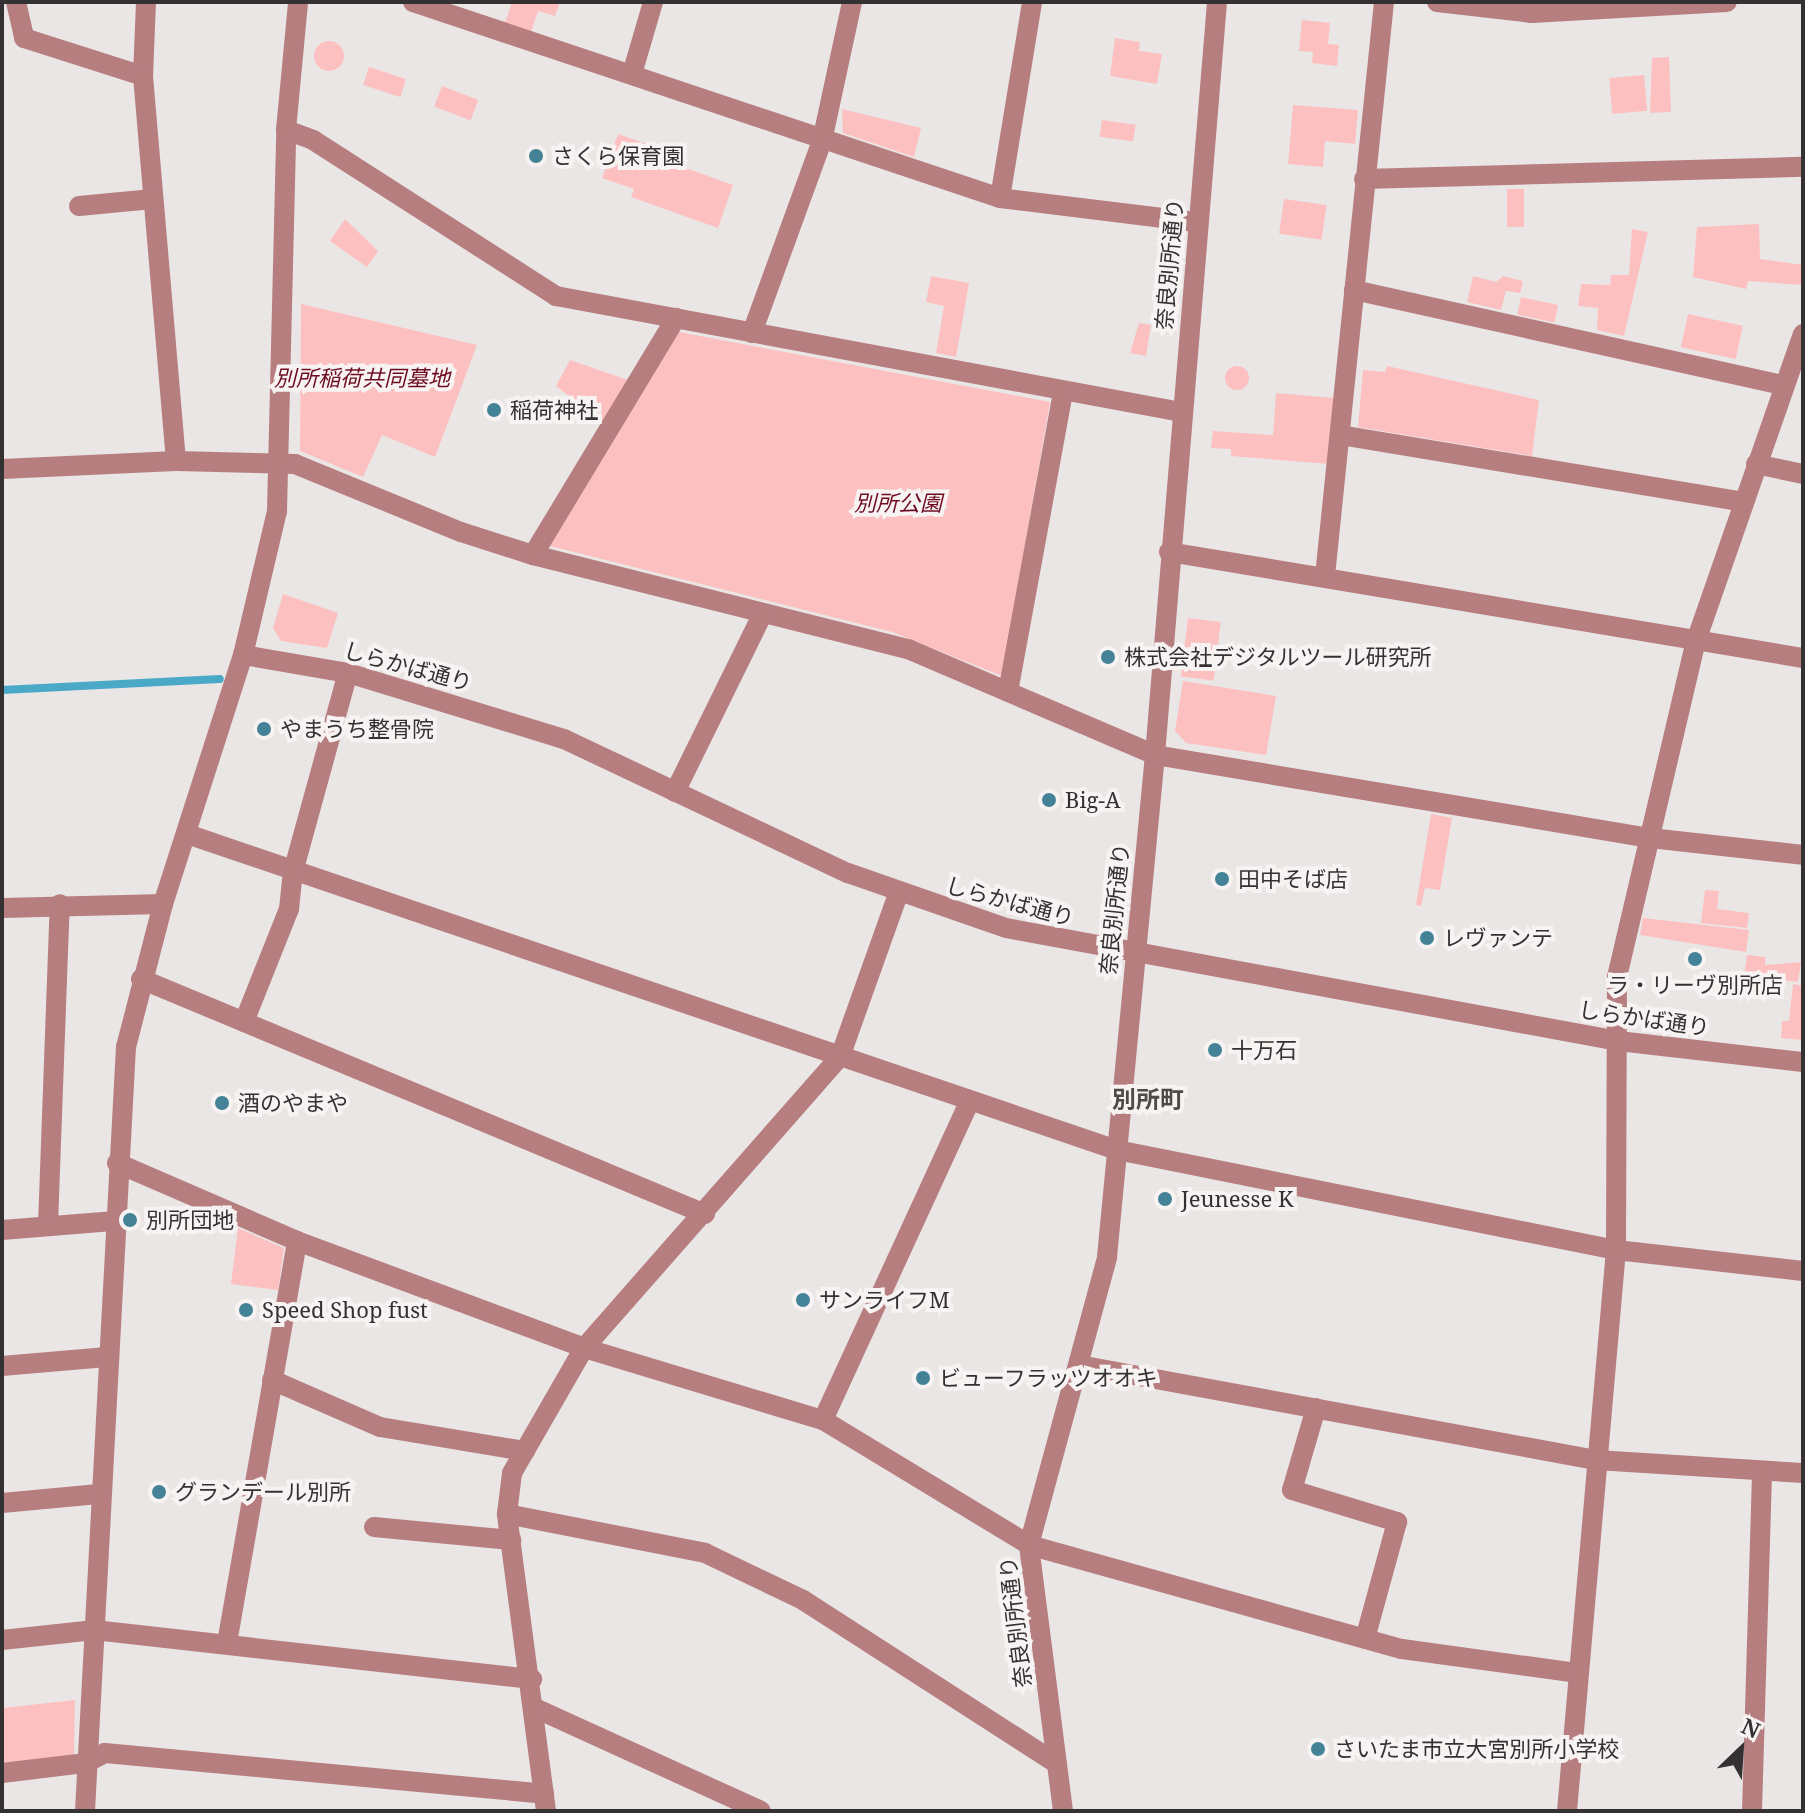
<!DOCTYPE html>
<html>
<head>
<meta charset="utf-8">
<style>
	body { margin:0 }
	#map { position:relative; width:1805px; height:1813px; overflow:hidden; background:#ebe6e6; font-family:"Noto Serif","Noto Sans JP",serif }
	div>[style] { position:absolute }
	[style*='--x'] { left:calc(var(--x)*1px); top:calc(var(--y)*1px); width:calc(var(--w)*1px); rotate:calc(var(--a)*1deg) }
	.green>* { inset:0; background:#fdc0c1; transform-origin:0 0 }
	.round { border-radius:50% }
	.stream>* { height:8px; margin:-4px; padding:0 4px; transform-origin:4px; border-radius:4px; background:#49a9c7 }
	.minor>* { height:20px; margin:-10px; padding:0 10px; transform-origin:10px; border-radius:10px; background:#b77e80 }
	.dots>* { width:22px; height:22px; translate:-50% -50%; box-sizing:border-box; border:4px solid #f8f3f3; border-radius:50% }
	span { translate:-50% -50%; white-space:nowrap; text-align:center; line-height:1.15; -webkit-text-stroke:8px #f8f3f3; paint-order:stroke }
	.poi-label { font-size:22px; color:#333131 }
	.left { translate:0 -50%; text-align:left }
	.street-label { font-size:22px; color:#333131 }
	.park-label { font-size:22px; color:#6d0c20; font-style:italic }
	.neighbourhood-label { font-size:24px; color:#4e4a4a; font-weight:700 }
	.frame { position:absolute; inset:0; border:4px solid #333131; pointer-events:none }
	.north { position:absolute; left:1701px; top:1709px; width:80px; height:80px; -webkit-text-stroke:6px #f8f3f3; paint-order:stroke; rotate:25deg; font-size:22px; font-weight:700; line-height:32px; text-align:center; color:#333131 }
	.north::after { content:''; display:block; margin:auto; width:28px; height:36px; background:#333131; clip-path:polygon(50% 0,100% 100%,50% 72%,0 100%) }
</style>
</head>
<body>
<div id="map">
	<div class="green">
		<i style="clip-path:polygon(512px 2px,560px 2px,555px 16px,538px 11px,531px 32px,505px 23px)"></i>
		<i style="clip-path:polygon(1302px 20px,1330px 23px,1328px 44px,1339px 45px,1337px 66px,1312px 63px,1313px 52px,1299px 51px)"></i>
		<i style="clip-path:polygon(1115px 38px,1140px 42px,1139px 51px,1162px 54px,1157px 84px,1110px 76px)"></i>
		<i class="round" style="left:314px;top:41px;width:30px;height:30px"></i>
		<i style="clip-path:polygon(1669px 57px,1671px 112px,1650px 113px,1652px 58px)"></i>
		<i style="left:369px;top:67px;width:39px;height:19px;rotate:18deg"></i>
		<i style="left:1644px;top:75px;width:36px;height:35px;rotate:85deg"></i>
		<i style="left:442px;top:86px;width:39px;height:22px;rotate:21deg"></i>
		<i style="clip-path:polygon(1293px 105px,1358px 110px,1355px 144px,1325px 141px,1323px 167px,1288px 164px)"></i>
		<i style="clip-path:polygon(842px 109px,921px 128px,914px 157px,843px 133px)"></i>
		<i style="left:1102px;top:120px;width:34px;height:17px;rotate:8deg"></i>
		<i style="clip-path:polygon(618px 134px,683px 157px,680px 166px,733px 185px,718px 228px,631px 197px,634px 189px,602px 178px)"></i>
		<i style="left:1507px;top:189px;width:17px;height:38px"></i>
		<i style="left:1284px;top:199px;width:43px;height:35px;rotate:8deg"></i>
		<i style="clip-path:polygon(345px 219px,378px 251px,367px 267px,330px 241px)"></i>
		<i style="clip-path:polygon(1759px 224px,1760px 259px,1803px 265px,1803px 285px,1748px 281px,1746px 289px,1693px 277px,1697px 227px)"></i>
		<i style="clip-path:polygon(1632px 229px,1648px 232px,1624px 336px,1597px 330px,1598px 308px,1578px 306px,1581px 284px,1610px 285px,1611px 275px,1629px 275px)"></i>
		<i style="clip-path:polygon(931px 276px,969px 283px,956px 357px,936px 353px,944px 306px,926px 302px)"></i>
		<i style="clip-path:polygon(1473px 276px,1496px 282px,1503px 276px,1523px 281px,1520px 293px,1506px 291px,1501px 310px,1467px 302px)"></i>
		<i style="left:1521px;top:297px;width:38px;height:18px;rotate:12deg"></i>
		<i style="clip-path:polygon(301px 304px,477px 345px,435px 457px,382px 435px,363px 477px,300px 451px)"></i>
		<i style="left:1688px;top:314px;width:56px;height:34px;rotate:12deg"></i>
		<i style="clip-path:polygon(1139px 323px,1151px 325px,1146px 356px,1130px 353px)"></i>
		<i style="clip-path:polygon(679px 332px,1050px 402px,1002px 676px,892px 632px,550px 546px)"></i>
		<i style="clip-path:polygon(570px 360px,628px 380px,603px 422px,556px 386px)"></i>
		<i class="round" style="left:1225px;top:366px;width:24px;height:24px"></i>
		<i style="clip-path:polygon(1387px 366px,1539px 400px,1532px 456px,1358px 427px,1363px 370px,1385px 372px)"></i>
		<i style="clip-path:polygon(1276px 393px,1335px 398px,1329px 464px,1231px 456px,1231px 449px,1211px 448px,1213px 431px,1273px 435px)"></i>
		<i style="clip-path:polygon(283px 594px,338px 613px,327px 648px,281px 641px,273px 628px)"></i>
		<i style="left:1188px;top:618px;width:33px;height:59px;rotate:7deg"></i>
		<i style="clip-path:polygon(1183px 681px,1276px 696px,1266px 755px,1186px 743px,1175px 731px)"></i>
		<i style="clip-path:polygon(1431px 814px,1452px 818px,1440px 890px,1425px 888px,1421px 906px,1416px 905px)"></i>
		<i style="clip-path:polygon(1705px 890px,1719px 891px,1717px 909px,1749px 913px,1747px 928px,1701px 923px)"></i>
		<i style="clip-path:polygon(1643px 918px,1749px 930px,1746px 952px,1640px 935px)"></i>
		<i style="clip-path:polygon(1747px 955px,1765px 957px,1765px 965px,1801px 962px,1798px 982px,1744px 975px)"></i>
		<i style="clip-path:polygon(1793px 984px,1803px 986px,1803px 1040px,1781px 1038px,1782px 1021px,1789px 1021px)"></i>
		<i style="clip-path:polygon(238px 1228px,284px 1248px,278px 1290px,231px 1284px)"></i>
		<i style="clip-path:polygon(75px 1700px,74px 1756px,2px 1763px,2px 1708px)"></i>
	</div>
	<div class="stream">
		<i style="--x:2;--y:690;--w:218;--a:-2.9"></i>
	</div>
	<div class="minor">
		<i style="--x:16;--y:2;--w:37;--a:77"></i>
		<i style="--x:24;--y:38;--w:125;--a:17.7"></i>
		<i style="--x:146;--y:2;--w:74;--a:92.3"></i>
		<i style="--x:143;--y:76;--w:386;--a:85.1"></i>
		<i style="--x:413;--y:2;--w:619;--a:18.46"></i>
		<i style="--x:1000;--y:198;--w:197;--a:7"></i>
		<i style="--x:1437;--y:2;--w:96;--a:6.6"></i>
		<i style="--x:1532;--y:13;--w:195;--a:-3.2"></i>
		<i style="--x:632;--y:74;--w:75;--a:-73.7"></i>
		<i style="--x:286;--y:130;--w:29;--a:20"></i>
		<i style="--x:313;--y:140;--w:289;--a:32.7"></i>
		<i style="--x:556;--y:296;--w:636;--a:10.51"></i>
		<i style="--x:1364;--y:179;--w:439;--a:-1.6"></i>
		<i style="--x:1000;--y:198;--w:199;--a:-80.7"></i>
		<i style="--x:79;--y:206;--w:74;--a:-5.4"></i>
		<i style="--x:1354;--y:290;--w:440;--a:12.5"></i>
		<i style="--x:752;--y:333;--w:204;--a:-70"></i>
		<i style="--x:822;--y:141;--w:142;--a:-77.8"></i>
		<i style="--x:1340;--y:435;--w:409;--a:9.4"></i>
		<i style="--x:1756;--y:464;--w:48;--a:12"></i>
		<i style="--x:2;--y:469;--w:174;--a:-2.6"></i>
		<i style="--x:176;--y:461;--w:119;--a:1.4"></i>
		<i style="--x:295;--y:464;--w:179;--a:22.3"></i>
		<i style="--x:461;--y:532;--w:76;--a:17.7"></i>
		<i style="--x:533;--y:555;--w:387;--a:14.1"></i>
		<i style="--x:908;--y:649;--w:269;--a:23.2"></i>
		<i style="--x:1155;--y:755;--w:502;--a:9.52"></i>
		<i style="--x:1650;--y:838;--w:154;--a:6.3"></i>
		<i style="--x:1169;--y:552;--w:643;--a:9.49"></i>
		<i style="--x:533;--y:555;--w:277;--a:-58.9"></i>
		<i style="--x:1325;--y:576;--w:577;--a:-84.13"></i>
		<i style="--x:243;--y:655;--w:107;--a:9.7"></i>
		<i style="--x:348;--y:673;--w:226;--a:17"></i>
		<i style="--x:564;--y:739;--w:314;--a:25.3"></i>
		<i style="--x:848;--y:873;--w:167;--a:19.2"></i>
		<i style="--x:1006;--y:928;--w:622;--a:10.46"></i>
		<i style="--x:1618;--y:1041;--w:186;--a:6.5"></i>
		<i style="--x:1008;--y:692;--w:306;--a:-79.6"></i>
		<i style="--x:675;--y:792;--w:199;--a:-63.8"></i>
		<i style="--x:187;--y:834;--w:982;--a:18.77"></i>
		<i style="--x:1117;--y:1150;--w:509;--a:11.33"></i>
		<i style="--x:1616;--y:1250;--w:188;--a:6.4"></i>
		<i style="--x:2;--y:908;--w:161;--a:-1.4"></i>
		<i style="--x:141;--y:979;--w:611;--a:22.62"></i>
		<i style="--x:244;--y:1022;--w:122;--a:-68.3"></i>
		<i style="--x:289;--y:909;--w:37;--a:-84"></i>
		<i style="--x:293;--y:872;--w:206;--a:-74.6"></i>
		<i style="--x:117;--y:1163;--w:196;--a:23.4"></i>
		<i style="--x:297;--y:1241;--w:306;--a:20.4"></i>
		<i style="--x:584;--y:1348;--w:250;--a:16.8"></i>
		<i style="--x:823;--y:1420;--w:241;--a:31.2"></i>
		<i style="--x:1029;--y:1545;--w:387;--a:15.6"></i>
		<i style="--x:1402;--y:1649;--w:178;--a:7.8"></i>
		<i style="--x:48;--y:1225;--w:321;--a:-87.9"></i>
		<i style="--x:2;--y:1230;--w:111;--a:-4.6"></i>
		<i style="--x:1079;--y:1365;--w:526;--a:10.41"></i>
		<i style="--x:1596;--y:1460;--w:207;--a:3.6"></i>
		<i style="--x:2;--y:1366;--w:105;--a:-4.9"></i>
		<i style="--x:272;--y:1380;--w:118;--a:23.5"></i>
		<i style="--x:380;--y:1427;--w:147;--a:9.4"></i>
		<i style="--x:1316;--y:1408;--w:85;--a:106.3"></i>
		<i style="--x:1292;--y:1490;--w:110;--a:16.9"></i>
		<i style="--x:1397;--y:1522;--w:121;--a:105.3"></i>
		<i style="--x:823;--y:1420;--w:350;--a:-65.3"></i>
		<i style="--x:2;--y:1503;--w:97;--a:-5.3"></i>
		<i style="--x:507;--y:1514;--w:202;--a:11.1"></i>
		<i style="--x:705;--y:1553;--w:109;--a:25.6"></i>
		<i style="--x:803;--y:1600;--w:301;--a:32.8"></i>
		<i style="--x:374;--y:1527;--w:138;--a:5.4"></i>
		<i style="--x:2;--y:1640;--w:93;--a:-6.2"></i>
		<i style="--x:94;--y:1630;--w:441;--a:6.4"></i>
		<i style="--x:227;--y:1643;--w:408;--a:-80.1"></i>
		<i style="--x:535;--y:1708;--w:248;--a:24.5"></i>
		<i style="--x:2;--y:1773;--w:85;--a:-6.8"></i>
		<i style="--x:86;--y:1763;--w:21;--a:-28"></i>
		<i style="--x:105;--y:1753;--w:441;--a:5.3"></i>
		<i style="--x:85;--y:1811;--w:765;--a:-86.93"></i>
		<i style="--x:126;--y:1047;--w:148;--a:-75.5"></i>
		<i style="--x:163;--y:904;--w:262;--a:-72.2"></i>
		<i style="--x:243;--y:655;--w:148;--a:-76.7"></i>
		<i style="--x:277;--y:511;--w:381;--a:-88.6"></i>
		<i style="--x:286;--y:130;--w:129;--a:-84.6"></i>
		<i style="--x:546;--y:1811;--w:300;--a:-97.5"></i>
		<i style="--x:507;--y:1514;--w:41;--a:-83"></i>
		<i style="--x:512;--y:1473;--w:144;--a:-60.1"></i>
		<i style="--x:584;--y:1348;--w:388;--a:-48.7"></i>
		<i style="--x:840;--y:1057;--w:173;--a:-70.4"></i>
		<i style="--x:1063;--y:1811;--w:268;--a:-97.3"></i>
		<i style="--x:1029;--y:1545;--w:298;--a:-74.8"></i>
		<i style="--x:1107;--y:1257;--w:504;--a:-84.54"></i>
		<i style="--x:1155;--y:755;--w:756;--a:-85.29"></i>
		<i style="--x:1567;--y:1811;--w:563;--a:-85.01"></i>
		<i style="--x:1616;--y:1250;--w:273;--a:-89.8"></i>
		<i style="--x:1617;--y:977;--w:345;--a:-76.8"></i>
		<i style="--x:1696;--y:641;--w:325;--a:-70.8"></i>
		<i style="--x:1752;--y:1811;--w:340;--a:-88.3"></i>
	</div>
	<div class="dots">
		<i style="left:536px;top:156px;background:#448397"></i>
		<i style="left:494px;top:410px;background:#448397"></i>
		<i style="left:1108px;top:657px;background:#448397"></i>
		<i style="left:264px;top:729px;background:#448397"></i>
		<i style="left:1049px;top:800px;background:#448397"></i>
		<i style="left:1222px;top:879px;background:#448397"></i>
		<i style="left:1427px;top:938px;background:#448397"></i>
		<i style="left:1695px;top:959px;background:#448397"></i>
		<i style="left:1215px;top:1050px;background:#448397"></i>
		<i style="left:222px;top:1103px;background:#448397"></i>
		<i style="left:1165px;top:1199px;background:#448397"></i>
		<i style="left:130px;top:1220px;background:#448397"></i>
		<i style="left:803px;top:1300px;background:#448397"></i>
		<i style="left:246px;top:1310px;background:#448397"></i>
		<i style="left:923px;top:1378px;background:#448397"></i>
		<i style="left:159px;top:1492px;background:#448397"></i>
		<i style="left:1318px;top:1749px;background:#448397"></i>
	</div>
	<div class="poi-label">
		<span class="left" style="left:552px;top:156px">さくら保育園</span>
		<span class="left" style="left:510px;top:410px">稲荷神社</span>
		<span class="left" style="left:1124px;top:657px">株式会社デジタルツール研究所</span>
		<span class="left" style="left:280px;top:729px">やまうち整骨院</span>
		<span class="left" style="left:1065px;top:800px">Big-A</span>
		<span class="left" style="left:1238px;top:879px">田中そば店</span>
		<span class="left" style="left:1443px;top:938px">レヴァンテ</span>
		<span style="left:1695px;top:985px">ラ・リーヴ別所店</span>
		<span class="left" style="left:1231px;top:1050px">十万石</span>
		<span class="left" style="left:238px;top:1103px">酒のやまや</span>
		<span class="left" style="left:1181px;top:1199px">Jeunesse K</span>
		<span class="left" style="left:146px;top:1220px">別所団地</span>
		<span class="left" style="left:819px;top:1300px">サンライフM</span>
		<span class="left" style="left:262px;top:1310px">Speed Shop fust</span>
		<span class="left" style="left:939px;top:1378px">ビューフラッツオオキ</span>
		<span class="left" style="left:175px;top:1492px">グランデール別所</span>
		<span class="left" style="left:1334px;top:1749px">さいたま市立大宮別所小学校</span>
	</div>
	<div class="street-label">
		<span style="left:1169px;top:264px;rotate:-85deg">奈良別所通り</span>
		<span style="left:408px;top:666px;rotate:15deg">しらかば通り</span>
		<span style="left:1010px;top:901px;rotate:15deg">しらかば通り</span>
		<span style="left:1114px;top:909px;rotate:-84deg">奈良別所通り</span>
		<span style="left:1644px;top:1018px;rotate:8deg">しらかば通り</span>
		<span style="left:1015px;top:1622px;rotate:-97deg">奈良別所通り</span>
	</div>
	<div class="park-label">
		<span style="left:362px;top:378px">別所稲荷共同墓地</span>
		<span style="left:898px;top:503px">別所公園</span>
	</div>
	<div class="neighbourhood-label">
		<span style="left:1148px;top:1099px">別所町</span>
	</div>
	<div class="frame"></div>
	<div class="north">N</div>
</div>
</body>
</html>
